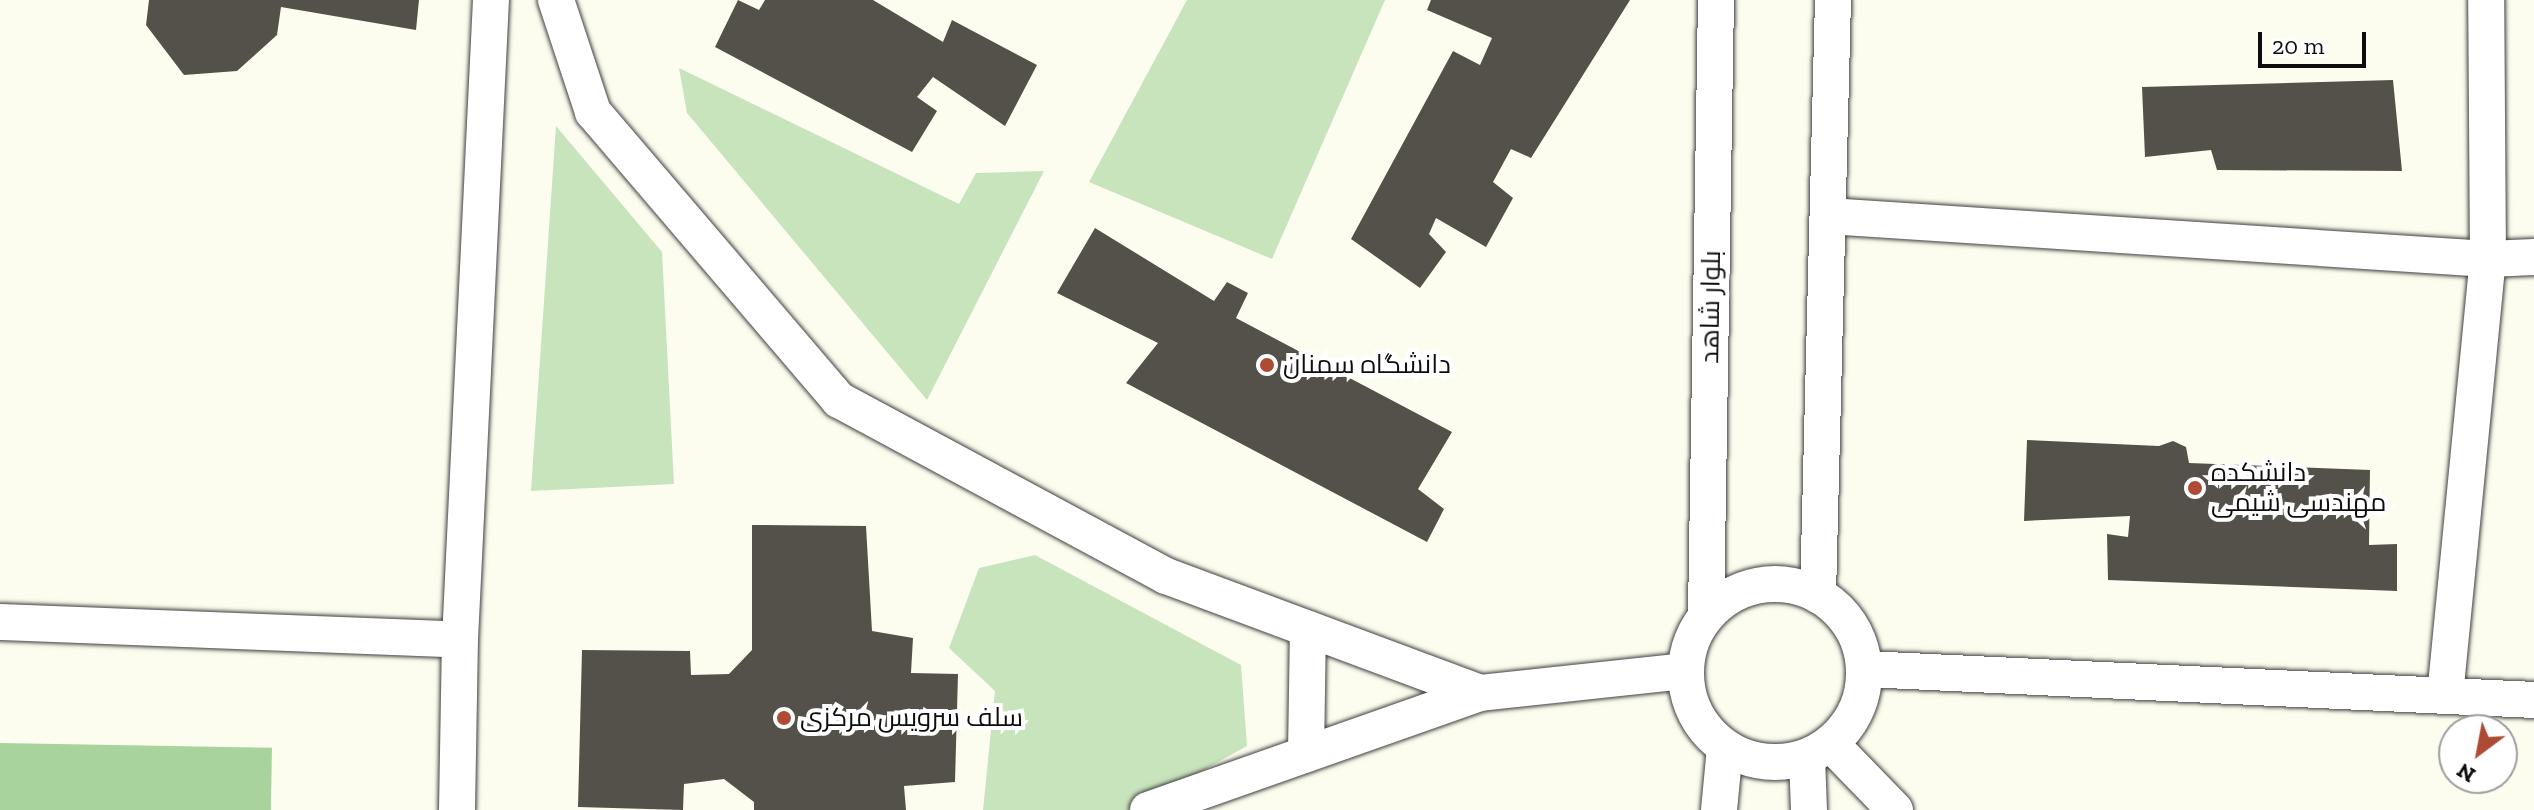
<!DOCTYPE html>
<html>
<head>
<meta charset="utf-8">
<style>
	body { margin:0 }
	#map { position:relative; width:2534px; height:810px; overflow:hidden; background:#fdfdef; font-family:"Zilla Slab",Cairo,serif }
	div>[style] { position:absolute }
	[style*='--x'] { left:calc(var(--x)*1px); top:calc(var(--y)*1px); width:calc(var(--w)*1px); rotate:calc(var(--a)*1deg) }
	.green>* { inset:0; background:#c7e4bc }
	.forest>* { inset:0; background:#a8d39d; transform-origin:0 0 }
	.building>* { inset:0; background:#54514a }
	.roads { filter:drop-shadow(0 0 2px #404040) drop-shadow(0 0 2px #404040) }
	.minor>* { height:36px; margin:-18px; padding:0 18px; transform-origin:18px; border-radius:18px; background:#fff }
	.minor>.ring { margin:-18px; padding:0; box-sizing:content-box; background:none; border:36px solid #fff; border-radius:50% }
	.dots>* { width:22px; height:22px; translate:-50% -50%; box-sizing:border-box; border:4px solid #fff; border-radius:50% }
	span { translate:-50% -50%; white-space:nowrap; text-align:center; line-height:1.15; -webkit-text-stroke:8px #fff; paint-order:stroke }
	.street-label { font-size:26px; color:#0d0d0d }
	.poi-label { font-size:26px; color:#0d0d0d }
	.left { translate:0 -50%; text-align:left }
	.north { position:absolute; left:2438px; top:714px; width:80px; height:80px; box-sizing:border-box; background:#fff; border:2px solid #9e9e9e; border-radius:50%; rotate:212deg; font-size:22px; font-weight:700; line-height:32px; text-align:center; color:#0d0d0d }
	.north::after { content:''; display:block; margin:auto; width:28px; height:36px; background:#ae4b34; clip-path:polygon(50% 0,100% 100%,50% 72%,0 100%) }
	.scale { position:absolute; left:2258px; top:32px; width:108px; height:36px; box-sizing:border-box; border:4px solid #0d0d0d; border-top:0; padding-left:10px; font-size:24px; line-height:28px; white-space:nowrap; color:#0d0d0d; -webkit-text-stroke:6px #fff; paint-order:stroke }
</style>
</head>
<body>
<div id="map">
	<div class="green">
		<i style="clip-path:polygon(1187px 0,1385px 0,1272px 259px,1089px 182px)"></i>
		<i style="clip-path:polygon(679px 68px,959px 204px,976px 173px,1044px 171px,927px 400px,687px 113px)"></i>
		<i style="clip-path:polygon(556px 126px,662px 252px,674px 484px,531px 491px)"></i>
		<i style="clip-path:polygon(1035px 555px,1241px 665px,1247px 746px,1131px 810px,983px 810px,995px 691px,949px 648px,979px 568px)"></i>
	</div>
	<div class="forest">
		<i style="left:0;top:743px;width:272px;height:67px;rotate:1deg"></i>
	</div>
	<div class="building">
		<i style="clip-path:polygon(149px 0,419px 0,416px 30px,281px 7px,277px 35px,237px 71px,184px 75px,146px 25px)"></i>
		<i style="clip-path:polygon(738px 0,759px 10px,765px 0,873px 0,943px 42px,952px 20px,1037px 65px,1005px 126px,933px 77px,917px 97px,937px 111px,912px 152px,715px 47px)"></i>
		<i style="clip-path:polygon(1431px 0,1630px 0,1531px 158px,1511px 149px,1493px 182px,1513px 198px,1486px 247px,1436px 218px,1429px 234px,1446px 252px,1420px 288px,1351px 239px,1453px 51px,1480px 65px,1492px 38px,1427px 10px)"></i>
		<i style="clip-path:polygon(2393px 80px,2402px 171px,2217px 170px,2211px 150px,2145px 157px,2142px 87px)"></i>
		<i style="clip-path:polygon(1095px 228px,1214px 301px,1227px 282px,1248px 293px,1236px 318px,1452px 432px,1418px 489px,1444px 509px,1427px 542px,1126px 383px,1158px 343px,1057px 293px)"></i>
		<i style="clip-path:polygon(2027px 440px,2159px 446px,2173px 441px,2186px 447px,2189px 463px,2370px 470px,2369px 545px,2397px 544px,2397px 591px,2108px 580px,2107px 534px,2128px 537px,2130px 516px,2024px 521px)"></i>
		<i style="clip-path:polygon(752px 525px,866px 526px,872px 631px,913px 638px,911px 673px,958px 674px,955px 782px,904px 786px,906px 810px,754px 810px,754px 802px,724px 779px,684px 784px,683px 810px,578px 807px,582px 650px,690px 651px,691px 675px,729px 674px,752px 650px)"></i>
	</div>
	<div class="roads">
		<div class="minor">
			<i style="--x:556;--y:0;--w:118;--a:71.7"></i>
			<i style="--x:593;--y:112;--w:379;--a:49.5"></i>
			<i style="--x:839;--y:400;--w:371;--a:28.3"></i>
			<i style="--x:1166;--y:576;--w:335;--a:20.4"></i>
			<i style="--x:1480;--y:693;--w:206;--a:-6.1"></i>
			<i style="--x:1828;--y:216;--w:661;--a:3.73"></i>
			<i style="--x:2488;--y:259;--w:46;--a:-2.5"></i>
			<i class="ring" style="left:1686px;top:584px;width:142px;height:142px"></i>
			<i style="--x:1818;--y:595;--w:595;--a:-88.56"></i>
			<i style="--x:1706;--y:614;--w:614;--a:-89.07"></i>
			<i style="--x:0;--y:622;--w:460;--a:2.2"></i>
			<i style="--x:1865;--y:669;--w:670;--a:2.65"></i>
			<i style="--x:2445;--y:696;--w:439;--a:-84.4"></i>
			<i style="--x:2488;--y:259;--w:259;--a:-90.4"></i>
			<i style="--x:1831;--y:744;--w:92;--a:45.9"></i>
			<i style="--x:1306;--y:754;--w:125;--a:-89.1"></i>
			<i style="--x:1807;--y:758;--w:52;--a:87.8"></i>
			<i style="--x:457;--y:810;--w:170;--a:-89"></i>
			<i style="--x:460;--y:640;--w:641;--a:-87.23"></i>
			<i style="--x:1148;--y:810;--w:352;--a:-19.4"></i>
			<i style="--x:1719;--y:810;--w:62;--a:-84.5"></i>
		</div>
	</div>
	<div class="dots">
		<i style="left:1267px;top:365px;background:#ae4b34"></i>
		<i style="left:2195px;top:488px;background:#ae4b34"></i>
		<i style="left:784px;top:718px;background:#ae4b34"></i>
	</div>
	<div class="street-label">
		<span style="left:1711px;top:307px;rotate:-89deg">بلوار شاهد</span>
	</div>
	<div class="poi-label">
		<span class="left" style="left:1283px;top:365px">دانشگاه سمنان</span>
		<span class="left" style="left:2211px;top:488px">دانشکده<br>مهندسی شیمی</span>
		<span class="left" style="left:800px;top:718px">سلف سرویس مرکزی</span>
	</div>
	<div class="north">N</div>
	<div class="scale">20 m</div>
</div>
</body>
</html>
